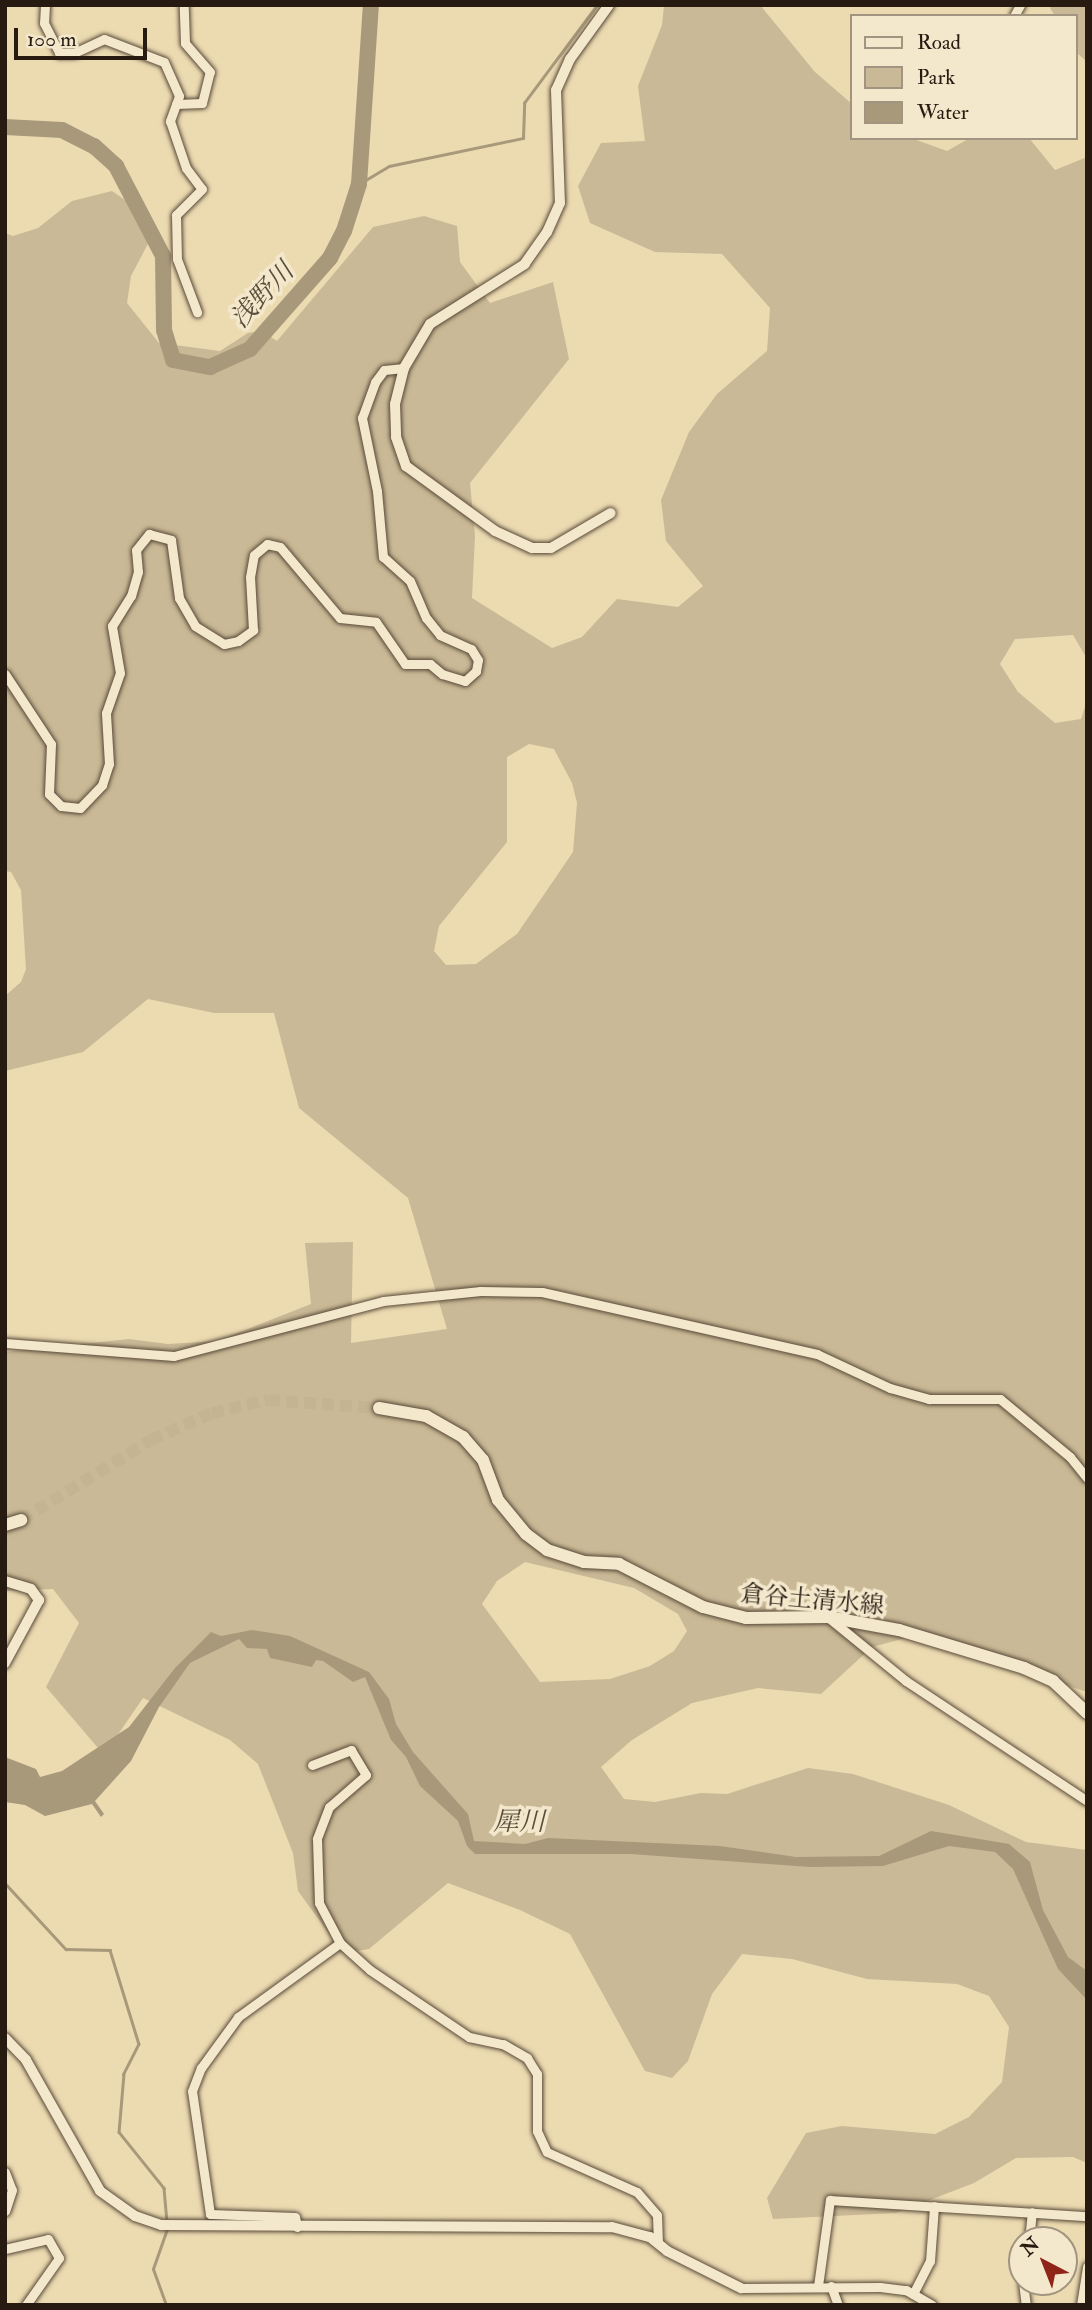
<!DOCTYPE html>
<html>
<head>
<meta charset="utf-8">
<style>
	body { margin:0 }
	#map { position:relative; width:1092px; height:2310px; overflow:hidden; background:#ecdab1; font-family:"IM FELL Double Pica","Noto Serif JP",serif }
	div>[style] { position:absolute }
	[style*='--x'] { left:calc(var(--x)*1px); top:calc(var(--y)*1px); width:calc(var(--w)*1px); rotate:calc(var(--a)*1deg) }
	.green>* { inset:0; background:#cab996 }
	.water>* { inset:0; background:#a9997b }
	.stream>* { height:2.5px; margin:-1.25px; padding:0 1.25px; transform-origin:1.25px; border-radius:1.25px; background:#a9997b }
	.river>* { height:16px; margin:-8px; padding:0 8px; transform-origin:8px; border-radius:8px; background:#a9997b }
	.secondary-tunnel>* { height:12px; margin-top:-6px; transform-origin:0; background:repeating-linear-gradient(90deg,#c4b491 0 12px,transparent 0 18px) }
	.roads { filter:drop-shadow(0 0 2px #584a39) drop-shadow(0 0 2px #584a39) }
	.minor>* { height:9px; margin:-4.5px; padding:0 4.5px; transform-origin:4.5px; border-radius:4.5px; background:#f3e7cc }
	.tertiary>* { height:10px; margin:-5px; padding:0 5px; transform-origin:5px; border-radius:5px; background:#f3e7cc }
	.secondary>* { height:12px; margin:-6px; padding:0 6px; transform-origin:6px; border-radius:6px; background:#f3e7cc }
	span { translate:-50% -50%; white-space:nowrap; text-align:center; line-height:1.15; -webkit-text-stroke:7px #f3e7cc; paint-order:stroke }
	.street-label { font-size:24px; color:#261a11 }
	.water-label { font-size:26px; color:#5a4d3b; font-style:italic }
	.frame { position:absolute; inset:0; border:7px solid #261a11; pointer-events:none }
	.legend { position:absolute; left:850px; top:14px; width:228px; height:126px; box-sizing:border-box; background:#f3e7cc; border:2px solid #a19581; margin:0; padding:9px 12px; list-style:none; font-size:21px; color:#261a11 }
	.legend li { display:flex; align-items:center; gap:14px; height:35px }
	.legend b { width:35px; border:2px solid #a19581 }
	.north { position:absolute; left:1008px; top:2226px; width:70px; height:70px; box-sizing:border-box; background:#f3e7cc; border:2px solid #a19581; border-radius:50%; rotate:318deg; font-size:19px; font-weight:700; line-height:28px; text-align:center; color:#261a11 }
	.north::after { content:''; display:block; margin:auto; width:24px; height:32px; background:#8f2418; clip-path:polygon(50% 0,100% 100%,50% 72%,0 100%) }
	.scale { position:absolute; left:14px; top:28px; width:133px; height:32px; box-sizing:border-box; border:4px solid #261a11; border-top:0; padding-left:9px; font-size:21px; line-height:24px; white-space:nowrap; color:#261a11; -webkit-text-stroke:5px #f3e7cc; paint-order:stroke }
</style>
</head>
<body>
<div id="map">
	<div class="green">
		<i style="clip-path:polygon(evenodd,664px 5px,760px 5px,815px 72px,852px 104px,852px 138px,911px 138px,947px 151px,970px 138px,1029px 138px,1055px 170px,1087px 157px,1087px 1692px,917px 1635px,872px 1647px,821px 1694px,758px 1688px,692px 1703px,632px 1740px,601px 1767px,624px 1799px,655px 1802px,701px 1793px,727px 1794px,808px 1768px,853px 1774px,949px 1805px,1026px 1842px,1087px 1850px,1087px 2163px,1073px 2157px,1016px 2158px,974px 2183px,896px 2213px,773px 2219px,767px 2198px,806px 2133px,842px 2126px,935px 2134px,969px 2117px,1002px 2082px,1009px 2027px,989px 1996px,957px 1984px,867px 1979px,792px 1959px,742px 1954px,712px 1994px,688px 2061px,672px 2078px,645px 2071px,570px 1934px,520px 1910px,448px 1883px,369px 1949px,343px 1953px,298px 1891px,293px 1853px,258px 1764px,230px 1740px,143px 1698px,104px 1755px,46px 1687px,79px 1623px,53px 1589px,5px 1591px,5px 1352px,129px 1339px,168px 1344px,217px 1341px,311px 1304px,305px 1243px,353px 1242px,351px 1343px,447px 1329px,408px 1198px,299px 1108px,274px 1013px,214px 1013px,148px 999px,83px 1052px,5px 1071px,5px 996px,21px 982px,26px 969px,21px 890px,11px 872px,5px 871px,5px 233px,13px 236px,38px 228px,72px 201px,112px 191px,134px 206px,152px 236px,131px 276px,127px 303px,159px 343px,220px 351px,248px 333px,261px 331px,277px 341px,373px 227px,424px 216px,457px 226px,460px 262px,490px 303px,553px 282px,569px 359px,470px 483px,475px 536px,472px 598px,552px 648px,582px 637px,617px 599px,678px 607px,703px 586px,666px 541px,661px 500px,689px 432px,717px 394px,767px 351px,770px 308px,722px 254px,655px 252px,590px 223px,578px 186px,601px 143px,645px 141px,638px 86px,662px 25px,664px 5px,1073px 635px,1086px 657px,1086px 703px,1081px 719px,1055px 723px,1018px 692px,1000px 664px,1015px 639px,1073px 635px,664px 5px,529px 744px,554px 749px,572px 783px,577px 803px,573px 852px,517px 934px,476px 964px,446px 965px,434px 951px,439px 926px,507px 842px,507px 757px,529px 744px,664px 5px,525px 1562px,634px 1588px,678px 1614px,687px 1631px,674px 1651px,650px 1666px,610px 1679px,540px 1682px,482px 1604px,497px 1581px,525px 1562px)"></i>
		<i style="clip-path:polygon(1053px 5px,1087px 5px,1087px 62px,1076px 52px,1076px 16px,1055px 16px,1050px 8px)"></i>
	</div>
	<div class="water">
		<i style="clip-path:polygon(252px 1630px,290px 1636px,369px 1672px,389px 1699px,396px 1724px,413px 1752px,468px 1814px,474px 1841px,525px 1844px,548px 1838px,720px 1846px,796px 1857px,879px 1856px,931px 1831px,1009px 1844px,1030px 1862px,1043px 1910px,1068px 1957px,1087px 1971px,1087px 2000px,1058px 1969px,1013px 1869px,995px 1852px,949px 1846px,883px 1866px,810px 1867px,631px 1854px,475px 1854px,467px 1846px,458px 1821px,420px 1786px,406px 1757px,391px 1740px,365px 1677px,353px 1682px,323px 1661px,316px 1660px,312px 1667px,270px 1658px,267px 1649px,247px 1648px,239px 1639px,190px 1663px,159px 1707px,131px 1761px,95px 1801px,104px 1814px,101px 1817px,92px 1804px,45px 1816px,25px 1805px,5px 1802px,5px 1757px,36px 1769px,40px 1777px,62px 1771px,129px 1727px,175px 1668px,211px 1632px,221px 1636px)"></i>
	</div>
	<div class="stream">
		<i style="--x:359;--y:184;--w:35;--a:-31"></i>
		<i style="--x:389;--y:166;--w:137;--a:-11.8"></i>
		<i style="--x:523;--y:138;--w:35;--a:-88"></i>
		<i style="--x:524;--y:103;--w:122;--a:-53.3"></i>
		<i style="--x:5;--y:1883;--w:90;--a:47.3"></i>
		<i style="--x:66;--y:1949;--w:44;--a:1.3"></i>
		<i style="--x:110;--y:1950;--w:98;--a:72.9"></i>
		<i style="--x:139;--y:2044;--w:34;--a:117"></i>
		<i style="--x:124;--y:2074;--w:58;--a:94.9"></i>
		<i style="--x:119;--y:2132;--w:72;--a:51.2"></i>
		<i style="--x:164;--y:2188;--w:34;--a:85"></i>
		<i style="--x:166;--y:2305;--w:38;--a:-110"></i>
		<i style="--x:153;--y:2269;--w:42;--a:-70.7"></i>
	</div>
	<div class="river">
		<i style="--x:5;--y:127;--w:57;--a:3"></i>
		<i style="--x:62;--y:130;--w:36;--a:27"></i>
		<i style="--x:94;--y:146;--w:30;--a:42"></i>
		<i style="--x:116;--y:166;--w:102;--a:62.4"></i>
		<i style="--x:163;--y:256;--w:74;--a:89.2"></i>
		<i style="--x:164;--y:330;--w:31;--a:73"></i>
		<i style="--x:173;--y:360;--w:38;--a:11"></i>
		<i style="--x:210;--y:367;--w:44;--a:-24.2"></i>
		<i style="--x:250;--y:349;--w:121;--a:-48.7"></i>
		<i style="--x:330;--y:258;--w:30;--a:-63"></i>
		<i style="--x:344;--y:231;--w:49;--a:-72.3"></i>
		<i style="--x:359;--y:184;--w:179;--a:-86.2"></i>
	</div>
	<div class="secondary-tunnel">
		<i style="--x:21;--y:1520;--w:153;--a:-31.6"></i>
		<i style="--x:151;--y:1440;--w:67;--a:-23.9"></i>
		<i style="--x:212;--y:1413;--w:57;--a:-13.1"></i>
		<i style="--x:268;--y:1400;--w:111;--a:4.1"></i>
	</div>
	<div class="roads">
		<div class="minor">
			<i style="--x:45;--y:5;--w:18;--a:93"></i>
			<i style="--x:44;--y:23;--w:34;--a:63"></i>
			<i style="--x:59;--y:53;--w:15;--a:0"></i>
			<i style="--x:74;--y:53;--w:33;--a:-25"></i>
			<i style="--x:104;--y:39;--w:64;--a:21"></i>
			<i style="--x:164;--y:62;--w:37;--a:66"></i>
			<i style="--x:179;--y:96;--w:27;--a:110"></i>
			<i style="--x:170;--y:121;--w:50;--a:71.2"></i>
			<i style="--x:186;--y:168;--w:26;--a:53"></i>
			<i style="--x:202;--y:189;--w:37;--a:135"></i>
			<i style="--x:176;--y:215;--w:44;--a:88.7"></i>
			<i style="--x:177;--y:259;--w:57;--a:69.3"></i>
			<i style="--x:1014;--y:16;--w:13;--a:-61"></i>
			<i style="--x:176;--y:104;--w:26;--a:-2"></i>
			<i style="--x:202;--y:103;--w:32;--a:-76"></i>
			<i style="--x:210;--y:72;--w:38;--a:-131"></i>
			<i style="--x:185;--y:43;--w:38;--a:-92"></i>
			<i style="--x:5;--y:674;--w:84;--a:56.7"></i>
			<i style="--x:51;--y:744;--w:50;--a:92.3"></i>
			<i style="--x:49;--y:794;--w:17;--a:45"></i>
			<i style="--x:61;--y:806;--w:19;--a:6"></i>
			<i style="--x:80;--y:808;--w:32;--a:-46"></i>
			<i style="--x:102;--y:785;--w:22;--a:-72"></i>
			<i style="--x:109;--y:764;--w:51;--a:-93.4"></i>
			<i style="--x:106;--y:713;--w:42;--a:-70.7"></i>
			<i style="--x:120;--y:673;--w:48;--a:-99.7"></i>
			<i style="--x:112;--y:626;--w:36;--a:-58"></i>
			<i style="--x:131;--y:596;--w:25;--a:-74"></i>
			<i style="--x:138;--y:572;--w:22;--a:-95"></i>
			<i style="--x:136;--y:550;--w:21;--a:-51"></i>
			<i style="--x:149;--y:534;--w:23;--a:15"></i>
			<i style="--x:171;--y:540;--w:59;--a:82.1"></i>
			<i style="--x:179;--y:598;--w:32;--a:60"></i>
			<i style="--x:195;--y:626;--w:34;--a:32"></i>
			<i style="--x:224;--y:644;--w:14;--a:-12"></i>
			<i style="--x:238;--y:641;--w:19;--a:-36"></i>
			<i style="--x:253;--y:630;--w:53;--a:-93.2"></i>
			<i style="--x:250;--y:577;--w:22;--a:-80"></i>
			<i style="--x:254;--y:555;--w:17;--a:-40"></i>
			<i style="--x:267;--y:544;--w:13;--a:13"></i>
			<i style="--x:280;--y:547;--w:93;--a:49.8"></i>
			<i style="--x:340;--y:618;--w:36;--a:6"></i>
			<i style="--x:376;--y:622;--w:51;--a:55.4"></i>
			<i style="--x:405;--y:664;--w:25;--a:0"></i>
			<i style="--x:430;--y:664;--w:16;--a:40"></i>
			<i style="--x:442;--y:674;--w:24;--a:17"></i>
			<i style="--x:465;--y:681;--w:15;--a:-42"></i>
			<i style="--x:476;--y:671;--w:11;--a:-80"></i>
			<i style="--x:478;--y:660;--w:13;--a:-122"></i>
			<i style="--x:471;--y:649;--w:34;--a:-156"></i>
			<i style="--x:440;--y:635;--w:22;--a:-129"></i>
			<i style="--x:426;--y:618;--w:40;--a:-113.4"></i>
			<i style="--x:410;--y:581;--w:36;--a:-138"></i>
			<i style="--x:383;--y:557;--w:66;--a:-95.2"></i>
			<i style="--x:377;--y:491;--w:75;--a:-101.6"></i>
			<i style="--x:362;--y:418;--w:38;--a:-70"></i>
			<i style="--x:375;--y:382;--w:15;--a:-53"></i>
			<i style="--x:384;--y:370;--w:20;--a:-6"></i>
			<i style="--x:5;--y:1343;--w:169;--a:4.4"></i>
			<i style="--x:174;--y:1356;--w:216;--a:-14.7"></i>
			<i style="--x:383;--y:1301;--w:98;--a:-5.9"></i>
			<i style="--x:480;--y:1291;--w:62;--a:0.9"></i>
			<i style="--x:542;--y:1292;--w:282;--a:12.7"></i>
			<i style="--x:817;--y:1354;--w:81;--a:25"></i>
			<i style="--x:890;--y:1388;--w:41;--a:15.8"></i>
			<i style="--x:929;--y:1399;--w:71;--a:0"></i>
			<i style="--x:1000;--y:1399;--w:91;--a:39.6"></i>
			<i style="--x:1070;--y:1457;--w:27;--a:51"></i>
			<i style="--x:829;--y:1618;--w:99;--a:39.3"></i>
			<i style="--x:906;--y:1681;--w:217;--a:33.5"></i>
			<i style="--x:312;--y:1765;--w:42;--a:-21"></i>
			<i style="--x:351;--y:1750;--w:29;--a:59"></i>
			<i style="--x:366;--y:1775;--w:49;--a:139.1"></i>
			<i style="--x:329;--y:1807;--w:34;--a:111"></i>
			<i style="--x:317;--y:1839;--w:64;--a:88.2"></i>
			<i style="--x:319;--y:1903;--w:45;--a:62.3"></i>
			<i style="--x:340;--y:1943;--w:40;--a:42"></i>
			<i style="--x:370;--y:1970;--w:120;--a:34.1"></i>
			<i style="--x:469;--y:2037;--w:35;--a:12"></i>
			<i style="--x:503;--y:2044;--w:28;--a:30"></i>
			<i style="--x:527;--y:2058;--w:19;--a:58"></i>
			<i style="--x:537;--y:2074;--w:57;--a:90"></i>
			<i style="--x:537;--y:2131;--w:23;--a:65"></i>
			<i style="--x:547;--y:2152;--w:98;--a:24"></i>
			<i style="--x:637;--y:2192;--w:30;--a:49"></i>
			<i style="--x:657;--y:2215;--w:28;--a:88"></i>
			<i style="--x:5;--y:2172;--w:19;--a:69"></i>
			<i style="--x:12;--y:2190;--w:22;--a:108"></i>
			<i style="--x:297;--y:2227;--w:10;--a:-101"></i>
			<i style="--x:295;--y:2217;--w:85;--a:-178"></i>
			<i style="--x:210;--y:2214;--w:124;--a:-98.3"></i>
			<i style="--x:192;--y:2091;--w:25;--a:-69"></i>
			<i style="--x:201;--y:2068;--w:63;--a:-54"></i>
			<i style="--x:238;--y:2017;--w:126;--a:-36"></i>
			<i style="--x:1029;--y:2240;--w:28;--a:-84"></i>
			<i style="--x:5;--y:2249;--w:44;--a:-13.1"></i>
			<i style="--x:48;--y:2239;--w:22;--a:60"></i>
			<i style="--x:59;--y:2258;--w:57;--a:125.1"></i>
			<i style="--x:1023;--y:2282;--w:23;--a:83"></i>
			<i style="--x:818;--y:2286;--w:87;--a:-82.1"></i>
			<i style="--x:830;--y:2200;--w:257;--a:3.6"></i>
			<i style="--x:831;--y:2286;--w:20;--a:70"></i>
			<i style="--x:741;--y:2288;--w:139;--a:-0.4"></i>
			<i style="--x:880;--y:2287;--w:26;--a:7"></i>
			<i style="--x:906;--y:2290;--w:30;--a:30"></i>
			<i style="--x:913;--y:2294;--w:37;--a:-63"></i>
			<i style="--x:930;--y:2261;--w:55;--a:-85.8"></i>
			<i style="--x:1081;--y:2305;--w:39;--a:-81"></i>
		</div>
		<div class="tertiary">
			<i style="--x:609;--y:5;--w:67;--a:125.8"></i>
			<i style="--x:570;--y:59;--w:34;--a:114"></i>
			<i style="--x:556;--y:90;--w:113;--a:88"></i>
			<i style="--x:560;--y:203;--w:32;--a:114"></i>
			<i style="--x:547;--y:232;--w:39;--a:125"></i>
			<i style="--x:525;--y:264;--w:112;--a:147.7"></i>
			<i style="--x:430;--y:324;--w:51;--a:120.6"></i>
			<i style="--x:404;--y:368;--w:37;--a:104"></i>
			<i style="--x:395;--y:404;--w:33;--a:88"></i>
			<i style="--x:396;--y:437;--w:31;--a:71"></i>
			<i style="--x:406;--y:466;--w:110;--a:36.1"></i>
			<i style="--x:495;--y:531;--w:41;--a:24.7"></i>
			<i style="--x:532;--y:548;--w:19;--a:0"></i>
			<i style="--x:551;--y:548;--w:69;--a:-30.3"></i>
			<i style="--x:5;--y:1581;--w:27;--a:17"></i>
			<i style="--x:31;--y:1589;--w:14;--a:54"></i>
			<i style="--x:39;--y:1600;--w:72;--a:118.4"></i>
			<i style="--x:5;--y:2038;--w:30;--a:46"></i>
			<i style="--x:26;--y:2060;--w:150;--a:60.5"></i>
			<i style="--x:100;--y:2191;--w:43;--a:35.5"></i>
			<i style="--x:135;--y:2216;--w:28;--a:19"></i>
			<i style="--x:161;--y:2225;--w:451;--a:0.3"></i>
			<i style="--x:612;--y:2227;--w:39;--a:15"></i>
			<i style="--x:650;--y:2237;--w:22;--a:39"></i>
			<i style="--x:667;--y:2251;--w:83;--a:26.6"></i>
		</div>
		<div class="secondary">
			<i style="--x:379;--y:1408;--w:48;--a:9.7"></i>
			<i style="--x:426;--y:1416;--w:43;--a:29.6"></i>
			<i style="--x:463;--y:1437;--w:30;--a:49"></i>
			<i style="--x:483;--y:1460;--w:43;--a:69.4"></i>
			<i style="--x:498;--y:1500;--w:44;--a:50.5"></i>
			<i style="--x:526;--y:1534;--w:26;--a:37"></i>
			<i style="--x:547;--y:1550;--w:39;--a:18"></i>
			<i style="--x:584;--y:1562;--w:35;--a:3"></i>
			<i style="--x:619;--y:1564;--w:94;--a:27.1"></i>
			<i style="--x:703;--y:1607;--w:44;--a:14.3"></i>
			<i style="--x:746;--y:1618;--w:82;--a:-0.7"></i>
			<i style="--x:828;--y:1617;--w:72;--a:10.4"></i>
			<i style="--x:899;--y:1630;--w:131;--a:16.9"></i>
			<i style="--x:1024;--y:1668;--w:32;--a:24"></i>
			<i style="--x:1053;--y:1681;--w:47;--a:43.3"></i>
			<i style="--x:5;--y:1525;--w:17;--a:-17"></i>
		</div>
	</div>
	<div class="street-label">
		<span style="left:812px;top:1600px;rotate:5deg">倉谷土清水線</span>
	</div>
	<div class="water-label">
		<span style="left:263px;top:296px;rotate:-47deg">浅野川</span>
		<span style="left:519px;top:1823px">犀川</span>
	</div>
	<div class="frame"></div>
	<ul class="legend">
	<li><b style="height:9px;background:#f3e7cc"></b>Road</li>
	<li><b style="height:19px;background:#cab996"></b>Park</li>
	<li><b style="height:19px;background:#a9997b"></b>Water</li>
	</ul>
	<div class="north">N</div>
	<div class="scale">100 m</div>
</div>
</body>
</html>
